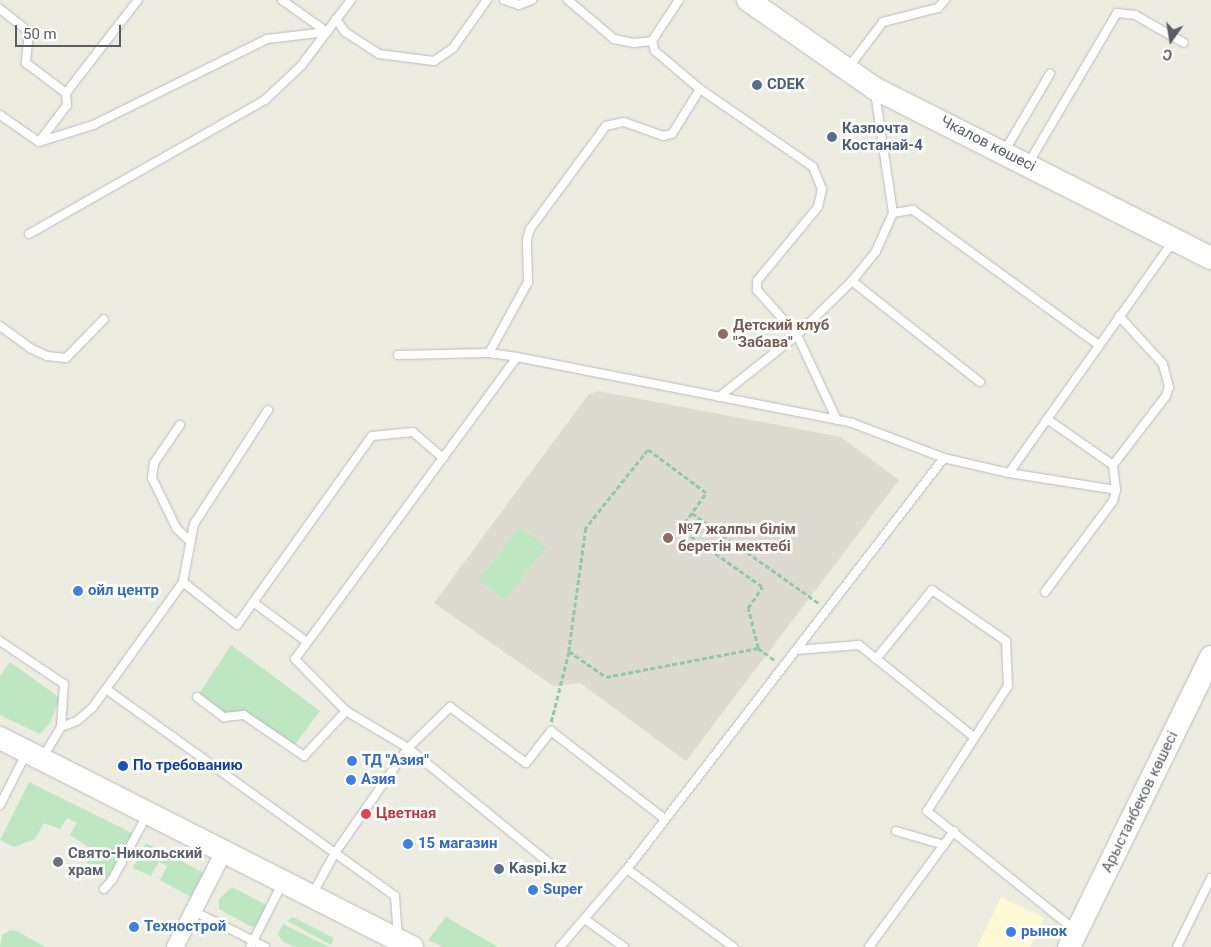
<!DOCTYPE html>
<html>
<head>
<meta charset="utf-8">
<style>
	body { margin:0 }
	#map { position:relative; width:1211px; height:947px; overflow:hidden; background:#edece1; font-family:Roboto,sans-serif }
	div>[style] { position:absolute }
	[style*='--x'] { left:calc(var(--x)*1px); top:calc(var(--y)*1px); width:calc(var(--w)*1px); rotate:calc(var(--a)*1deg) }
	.commercial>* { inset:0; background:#fef9d5 }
	.education>* { inset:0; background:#dddbd0 }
	.green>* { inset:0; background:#bde6c1; transform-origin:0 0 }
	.path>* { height:2.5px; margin-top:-1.25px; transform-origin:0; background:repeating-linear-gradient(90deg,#96c7a9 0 5px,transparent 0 7.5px) }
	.roads { filter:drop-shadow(0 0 1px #b9bbc1) drop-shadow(0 0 1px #b9bbc1) }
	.lane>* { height:8px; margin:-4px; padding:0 4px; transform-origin:4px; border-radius:4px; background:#fff }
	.street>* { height:16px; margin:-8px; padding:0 8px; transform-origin:8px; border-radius:8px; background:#fff }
	.secondary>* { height:22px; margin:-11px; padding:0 11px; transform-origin:11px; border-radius:11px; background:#fff }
	.dots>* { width:14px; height:14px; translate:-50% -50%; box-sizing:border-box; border:2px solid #fff; border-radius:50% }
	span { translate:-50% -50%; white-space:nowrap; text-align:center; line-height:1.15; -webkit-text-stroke:5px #fff; paint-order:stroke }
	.service-label { font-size:15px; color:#4e5e75; font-weight:700 }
	.left { translate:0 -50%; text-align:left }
	.street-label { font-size:15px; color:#5a5d63 }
	.education-label { font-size:15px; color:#785e54; font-weight:700 }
	.shop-label { font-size:15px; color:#366cbe; font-weight:700 }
	.transit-label { font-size:15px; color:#164399; font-weight:700 }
	.health-label { font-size:15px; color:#be3a42; font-weight:700 }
	.worship-label { font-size:15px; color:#5b616d; font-weight:700 }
	.north { position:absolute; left:1146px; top:15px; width:50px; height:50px; -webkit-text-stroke:4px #fff; paint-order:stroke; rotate:193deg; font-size:14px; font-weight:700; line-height:20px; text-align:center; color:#5a5d63 }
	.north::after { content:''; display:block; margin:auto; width:18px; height:22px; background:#5a5d63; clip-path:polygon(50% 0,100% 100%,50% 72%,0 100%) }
	.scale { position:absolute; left:15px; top:25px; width:106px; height:22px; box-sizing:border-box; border:2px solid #5a5d63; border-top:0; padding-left:6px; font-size:15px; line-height:18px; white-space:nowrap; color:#5a5d63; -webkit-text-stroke:4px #fff; paint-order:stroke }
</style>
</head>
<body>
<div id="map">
	<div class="commercial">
		<i style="clip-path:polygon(1001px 897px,1044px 918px,1030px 947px,977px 947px)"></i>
	</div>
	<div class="education">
		<i style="clip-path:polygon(598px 391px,841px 437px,899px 480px,686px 761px,580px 683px,553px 686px,434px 603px,588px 395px)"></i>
	</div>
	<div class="green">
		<i style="left:520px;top:527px;width:33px;height:67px;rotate:38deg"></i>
		<i style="clip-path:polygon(231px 645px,320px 711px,294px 746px,245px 712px,225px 714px,197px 697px)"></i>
		<i style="clip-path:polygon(10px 662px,60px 698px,50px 723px,40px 734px,0 715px,0 676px)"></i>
		<i style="clip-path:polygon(29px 782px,136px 835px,112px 880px,86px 870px,90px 848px,70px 835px,77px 823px,67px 818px,60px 829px,44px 823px,35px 839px,14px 847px,0 840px)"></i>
		<i style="clip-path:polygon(146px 843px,204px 873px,206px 887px,198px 883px,191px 897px,160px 880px,167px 866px,159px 862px,151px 876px,133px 868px)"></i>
		<i style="clip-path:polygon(232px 887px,270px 907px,261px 925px,252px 927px,219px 909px,219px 899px)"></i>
		<i style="clip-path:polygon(293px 917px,334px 938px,331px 945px,287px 921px)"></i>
		<i style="clip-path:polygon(446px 917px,498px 947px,443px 947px,428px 940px)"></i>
		<i style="clip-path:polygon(283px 924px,329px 947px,294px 947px,282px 941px,278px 934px)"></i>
		<i style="clip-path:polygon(11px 930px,17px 931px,45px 947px,0 947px,2px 935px)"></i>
	</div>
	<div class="path">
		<i style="--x:692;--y:513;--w:157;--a:35.4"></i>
		<i style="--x:758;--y:648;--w:41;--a:-104"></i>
		<i style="--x:748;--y:608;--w:25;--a:-56"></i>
		<i style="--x:762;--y:587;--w:100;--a:-144.7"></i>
		<i style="--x:680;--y:529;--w:44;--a:-54.2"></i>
		<i style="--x:706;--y:493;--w:72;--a:-143.4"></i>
		<i style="--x:648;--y:450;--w:100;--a:128.5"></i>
		<i style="--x:586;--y:528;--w:124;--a:97.9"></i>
		<i style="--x:569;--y:651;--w:45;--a:35.1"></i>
		<i style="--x:606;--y:677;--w:155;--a:-10.8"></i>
		<i style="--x:758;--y:648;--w:22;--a:36"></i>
		<i style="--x:551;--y:722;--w:73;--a:-75.8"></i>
	</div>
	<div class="roads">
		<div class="lane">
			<i style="--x:504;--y:0;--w:16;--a:18"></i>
			<i style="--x:519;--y:5;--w:14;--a:-21"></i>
			<i style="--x:568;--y:0;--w:60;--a:40.3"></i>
			<i style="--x:614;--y:39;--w:20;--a:11"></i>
			<i style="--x:634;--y:43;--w:18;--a:-6"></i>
			<i style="--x:679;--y:0;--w:49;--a:123.4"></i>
			<i style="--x:652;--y:41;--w:10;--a:73"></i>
			<i style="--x:655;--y:51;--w:59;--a:40.2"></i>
			<i style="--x:700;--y:89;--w:137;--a:34.6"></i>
			<i style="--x:813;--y:167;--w:24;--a:68"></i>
			<i style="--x:822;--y:189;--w:18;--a:103"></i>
			<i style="--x:818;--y:207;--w:96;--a:129.5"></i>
			<i style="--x:757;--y:281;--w:9;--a:90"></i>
			<i style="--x:757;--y:290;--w:60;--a:48.4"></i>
			<i style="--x:797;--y:335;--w:94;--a:64.8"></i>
			<i style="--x:0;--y:9;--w:37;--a:38"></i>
			<i style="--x:29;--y:32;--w:31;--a:96"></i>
			<i style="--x:26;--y:63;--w:50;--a:36.9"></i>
			<i style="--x:336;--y:19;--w:16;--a:55"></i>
			<i style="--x:345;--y:32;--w:40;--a:32.9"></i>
			<i style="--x:379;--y:54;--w:55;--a:7.3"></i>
			<i style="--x:434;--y:61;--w:23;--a:-34"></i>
			<i style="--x:453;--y:48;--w:59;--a:-54.7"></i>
			<i style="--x:848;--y:68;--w:58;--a:-52.7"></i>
			<i style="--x:883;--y:22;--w:57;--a:-14.3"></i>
			<i style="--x:938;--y:8;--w:11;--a:-49"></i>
			<i style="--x:0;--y:115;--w:47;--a:34.7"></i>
			<i style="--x:39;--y:142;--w:46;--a:-52.9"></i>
			<i style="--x:67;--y:105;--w:12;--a:-95"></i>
			<i style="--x:66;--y:93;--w:118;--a:-52.3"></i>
			<i style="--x:39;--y:142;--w:57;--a:-17.5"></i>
			<i style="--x:93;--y:125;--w:194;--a:-26.3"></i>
			<i style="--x:267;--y:39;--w:60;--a:-6.7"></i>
			<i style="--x:327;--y:32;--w:55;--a:-144.6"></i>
			<i style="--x:1004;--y:152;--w:91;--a:-59.5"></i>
			<i style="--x:1028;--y:164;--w:175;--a:-59.5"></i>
			<i style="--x:1117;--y:13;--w:18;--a:6"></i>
			<i style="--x:1135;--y:15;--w:56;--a:29.7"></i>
			<i style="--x:893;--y:213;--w:20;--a:-9"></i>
			<i style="--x:913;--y:210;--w:230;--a:36"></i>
			<i style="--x:29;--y:234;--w:271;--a:-29.6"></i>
			<i style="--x:265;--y:100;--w:50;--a:-43.4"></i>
			<i style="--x:301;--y:66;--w:83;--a:-52.9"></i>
			<i style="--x:852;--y:281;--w:163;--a:38.3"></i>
			<i style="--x:0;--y:326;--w:37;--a:36"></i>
			<i style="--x:30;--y:348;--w:19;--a:25"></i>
			<i style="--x:47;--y:356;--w:19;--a:6"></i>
			<i style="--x:66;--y:358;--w:54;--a:-45.7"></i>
			<i style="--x:489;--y:353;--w:81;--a:-61.2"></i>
			<i style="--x:528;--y:282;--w:42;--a:-91.4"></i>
			<i style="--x:527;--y:240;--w:11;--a:-75"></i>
			<i style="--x:530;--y:229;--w:128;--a:-53.6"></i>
			<i style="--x:606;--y:126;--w:18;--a:-13"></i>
			<i style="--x:624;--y:122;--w:41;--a:19.7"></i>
			<i style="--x:663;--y:136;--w:9;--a:-13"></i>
			<i style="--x:672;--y:134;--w:53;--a:-58.1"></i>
			<i style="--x:398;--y:355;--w:91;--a:-1.3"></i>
			<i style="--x:489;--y:353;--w:28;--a:8"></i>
			<i style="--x:517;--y:357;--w:341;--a:11.1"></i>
			<i style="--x:852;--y:423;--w:98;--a:20.8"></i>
			<i style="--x:944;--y:458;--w:67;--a:13"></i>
			<i style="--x:1009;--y:473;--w:108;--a:9"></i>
			<i style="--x:517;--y:357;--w:375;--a:126.3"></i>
			<i style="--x:295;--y:659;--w:73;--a:45.6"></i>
			<i style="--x:346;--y:711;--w:72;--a:30.8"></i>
			<i style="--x:408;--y:748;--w:190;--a:39.2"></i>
			<i style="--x:719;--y:397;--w:100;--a:-38.5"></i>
			<i style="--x:797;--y:335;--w:77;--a:-44.5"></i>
			<i style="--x:852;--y:281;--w:38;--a:-51"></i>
			<i style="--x:876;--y:251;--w:42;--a:-65.9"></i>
			<i style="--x:893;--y:213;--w:122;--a:-98.5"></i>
			<i style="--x:180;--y:425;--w:46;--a:124.4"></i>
			<i style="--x:154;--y:463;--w:15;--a:98"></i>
			<i style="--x:152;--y:478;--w:57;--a:63.9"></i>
			<i style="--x:177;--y:529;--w:18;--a:43"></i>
			<i style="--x:1113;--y:465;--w:87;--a:-52.5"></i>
			<i style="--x:1166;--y:396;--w:9;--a:-72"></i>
			<i style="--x:1169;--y:387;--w:24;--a:-105"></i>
			<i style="--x:1163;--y:364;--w:65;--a:-132.5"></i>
			<i style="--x:1009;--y:473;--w:284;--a:-54.7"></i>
			<i style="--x:183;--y:582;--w:59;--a:-79.3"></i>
			<i style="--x:194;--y:524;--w:136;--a:-57"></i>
			<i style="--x:1045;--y:592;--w:114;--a:-53.2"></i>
			<i style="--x:1113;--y:501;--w:11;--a:-75"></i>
			<i style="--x:1116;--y:490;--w:25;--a:-97"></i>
			<i style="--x:1113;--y:465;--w:80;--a:-145.1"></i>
			<i style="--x:253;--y:602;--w:67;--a:36.5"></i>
			<i style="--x:0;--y:641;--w:77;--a:33.9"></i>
			<i style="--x:64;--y:684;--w:43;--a:94"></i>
			<i style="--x:796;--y:650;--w:63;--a:-4.5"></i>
			<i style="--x:859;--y:645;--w:147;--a:38.7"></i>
			<i style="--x:876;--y:659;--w:89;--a:-50.9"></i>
			<i style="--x:932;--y:590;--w:90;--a:34.6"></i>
			<i style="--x:1006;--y:641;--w:45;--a:87.5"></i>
			<i style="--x:1008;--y:686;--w:149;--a:122.9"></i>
			<i style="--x:927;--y:811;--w:190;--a:38.8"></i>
			<i style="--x:106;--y:689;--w:355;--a:35.6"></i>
			<i style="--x:395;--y:896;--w:39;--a:86"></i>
			<i style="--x:197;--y:697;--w:34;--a:37"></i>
			<i style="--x:224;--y:717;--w:20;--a:-6"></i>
			<i style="--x:244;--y:715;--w:73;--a:34.3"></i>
			<i style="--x:304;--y:756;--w:62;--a:-47"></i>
			<i style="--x:43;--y:757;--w:35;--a:-59"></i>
			<i style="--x:61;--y:727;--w:17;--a:-21"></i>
			<i style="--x:77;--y:721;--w:21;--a:-41"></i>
			<i style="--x:93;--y:707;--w:154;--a:-54.2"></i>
			<i style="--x:183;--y:582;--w:69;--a:38.5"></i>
			<i style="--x:237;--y:625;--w:232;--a:-54.5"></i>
			<i style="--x:372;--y:436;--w:41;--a:-5.6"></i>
			<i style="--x:413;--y:432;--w:40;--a:41"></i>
			<i style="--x:0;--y:805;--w:57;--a:-63"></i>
			<i style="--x:896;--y:831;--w:50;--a:16.3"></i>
			<i style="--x:627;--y:869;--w:132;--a:36.3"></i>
			<i style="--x:104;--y:889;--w:12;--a:-48"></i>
			<i style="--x:112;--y:880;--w:74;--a:-61.7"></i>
			<i style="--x:312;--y:895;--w:48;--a:-61.3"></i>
			<i style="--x:335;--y:853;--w:128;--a:-55.2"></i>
			<i style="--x:408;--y:748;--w:59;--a:-44.3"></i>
			<i style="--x:450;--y:707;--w:94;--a:36.4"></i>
			<i style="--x:526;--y:763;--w:41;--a:-52"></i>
			<i style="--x:551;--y:731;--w:144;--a:37.7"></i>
			<i style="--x:193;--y:911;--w:28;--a:26"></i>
			<i style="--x:586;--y:920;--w:47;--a:35.4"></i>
			<i style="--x:226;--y:927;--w:44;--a:27.1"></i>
			<i style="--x:250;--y:947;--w:71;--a:-63.1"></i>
			<i style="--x:560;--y:947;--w:103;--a:-49.3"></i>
			<i style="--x:627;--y:869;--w:519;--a:-52.36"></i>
			<i style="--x:869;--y:947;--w:144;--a:-53.8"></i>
			<i style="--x:1177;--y:947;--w:77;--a:-63.8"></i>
		</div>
		<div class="street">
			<i style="--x:175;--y:947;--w:106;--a:-62.9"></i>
		</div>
		<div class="secondary">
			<i style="--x:748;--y:0;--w:154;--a:34.9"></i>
			<i style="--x:874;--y:88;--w:377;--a:26.8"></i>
			<i style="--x:0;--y:738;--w:462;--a:26.9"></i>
			<i style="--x:1069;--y:947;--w:323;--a:-63.9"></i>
		</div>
	</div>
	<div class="dots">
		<i style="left:757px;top:85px;background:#5c6f8a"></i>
		<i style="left:832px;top:137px;background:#5c6f8a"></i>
		<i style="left:723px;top:334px;background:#8d6e63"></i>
		<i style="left:668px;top:538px;background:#8d6e63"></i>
		<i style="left:78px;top:591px;background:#3f7fe0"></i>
		<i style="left:352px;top:761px;background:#3f7fe0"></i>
		<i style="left:123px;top:766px;background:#1a4fb4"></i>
		<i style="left:351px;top:780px;background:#3f7fe0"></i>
		<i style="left:366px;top:814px;background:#e0444e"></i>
		<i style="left:408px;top:844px;background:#3f7fe0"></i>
		<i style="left:58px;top:862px;background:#6b7280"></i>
		<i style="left:499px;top:869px;background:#5c6f8a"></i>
		<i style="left:533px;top:890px;background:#3f7fe0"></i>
		<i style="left:134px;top:927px;background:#3f7fe0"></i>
		<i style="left:1011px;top:932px;background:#3f7fe0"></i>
	</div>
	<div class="service-label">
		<span class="left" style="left:767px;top:85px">CDEK</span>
		<span class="left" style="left:842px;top:137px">Казпочта<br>Костанай-4</span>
		<span class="left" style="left:509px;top:869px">Kaspi.kz</span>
	</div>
	<div class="street-label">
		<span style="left:988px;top:144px;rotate:27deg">Чкалов көшесі</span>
		<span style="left:1140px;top:802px;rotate:-64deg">Арыстанбеков көшесі</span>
	</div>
	<div class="education-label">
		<span class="left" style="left:733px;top:334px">Детский клуб<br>"Забава"</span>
		<span class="left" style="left:678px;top:538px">№7 жалпы білім<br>беретін мектебі</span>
	</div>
	<div class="shop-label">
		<span class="left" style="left:88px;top:591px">ойл центр</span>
		<span class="left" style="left:362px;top:761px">ТД "Азия"</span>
		<span class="left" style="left:361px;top:780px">Азия</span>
		<span class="left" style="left:418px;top:844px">15 магазин</span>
		<span class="left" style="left:543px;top:890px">Super</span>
		<span class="left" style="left:144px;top:927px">Технострой</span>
		<span class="left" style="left:1021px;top:932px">рынок</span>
	</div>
	<div class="transit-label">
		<span class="left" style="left:133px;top:766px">По требованию</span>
	</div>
	<div class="health-label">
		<span class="left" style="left:376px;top:814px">Цветная</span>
	</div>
	<div class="worship-label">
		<span class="left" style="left:68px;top:862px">Свято-Никольский<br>храм</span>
	</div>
	<div class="north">С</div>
	<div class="scale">50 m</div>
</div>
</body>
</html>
